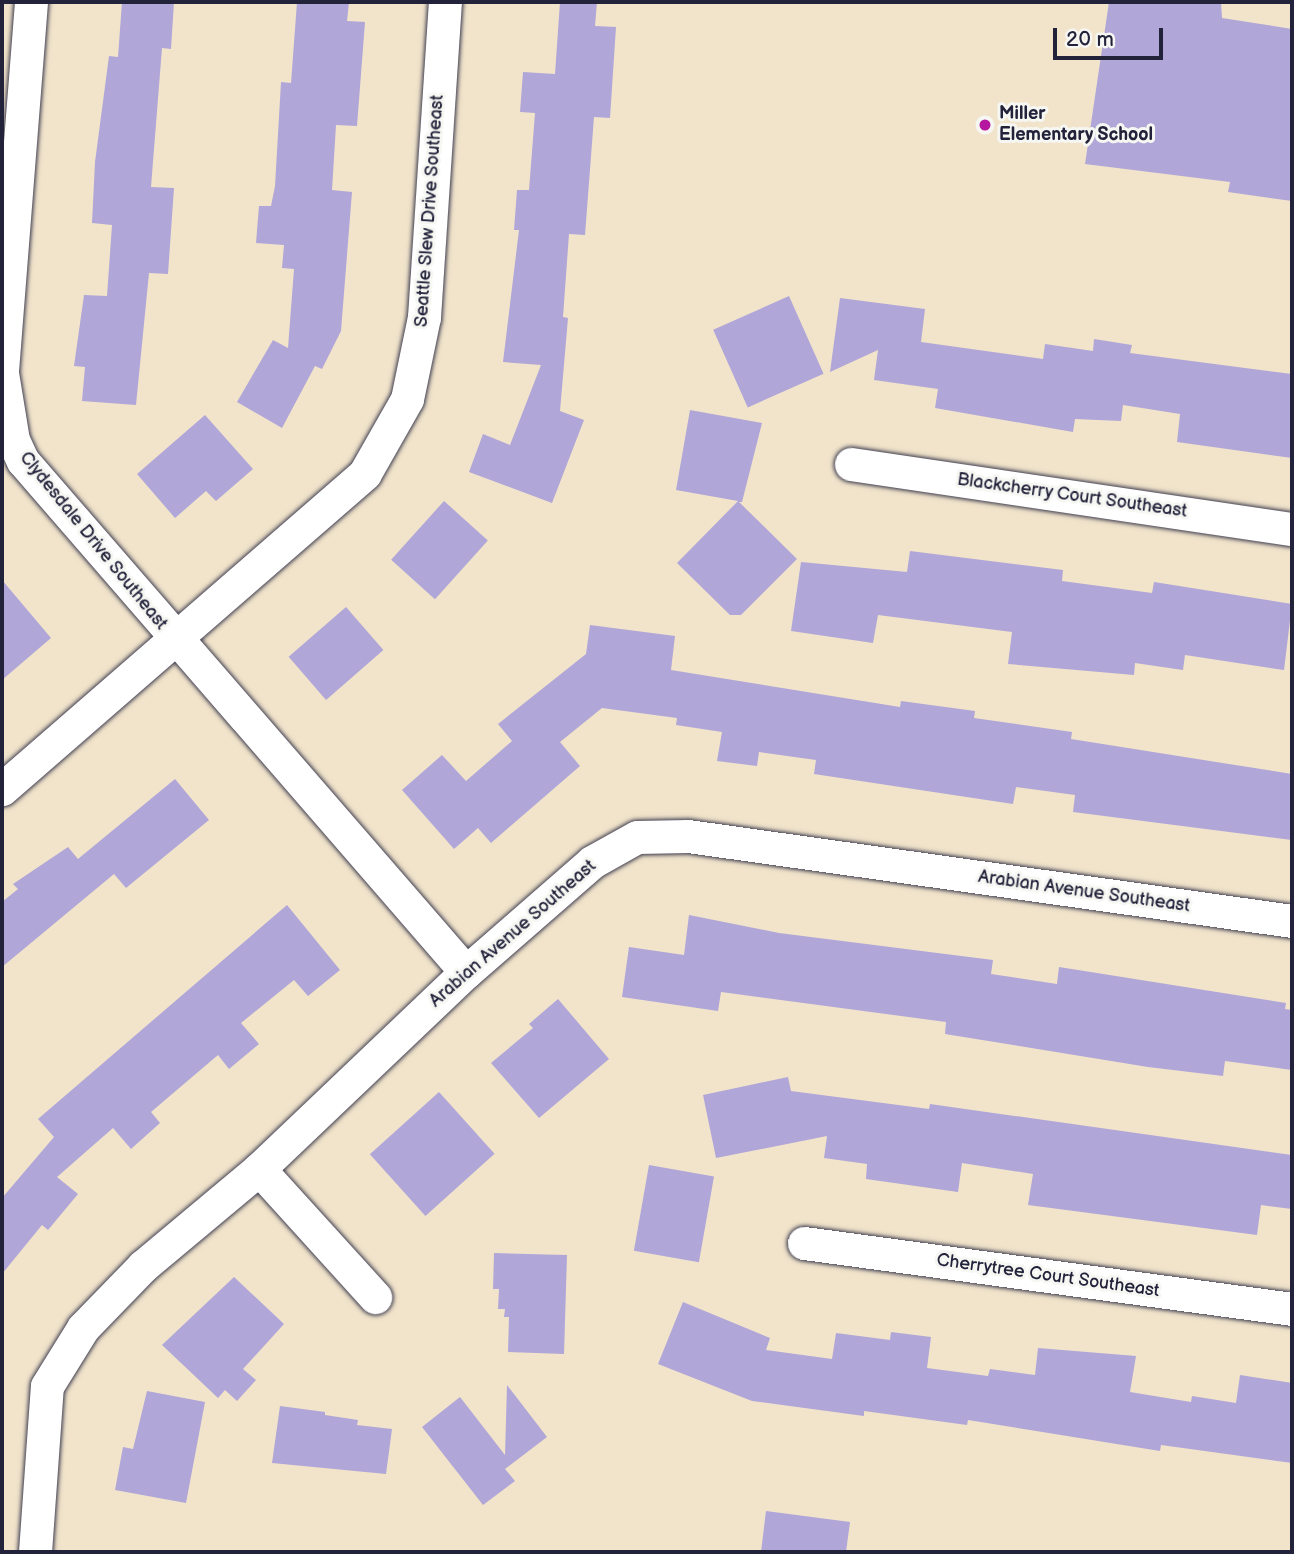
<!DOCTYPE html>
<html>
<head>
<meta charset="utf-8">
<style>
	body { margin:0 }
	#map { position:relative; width:1294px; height:1554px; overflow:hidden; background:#f1e4cb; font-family:"Balsamiq Sans",sans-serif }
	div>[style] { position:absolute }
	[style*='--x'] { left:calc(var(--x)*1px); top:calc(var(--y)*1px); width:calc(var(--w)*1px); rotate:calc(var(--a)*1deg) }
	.building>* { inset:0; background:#b0a6d8; transform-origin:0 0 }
	.roads { filter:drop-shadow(0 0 2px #413f51) drop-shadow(0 0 2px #413f51) }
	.minor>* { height:33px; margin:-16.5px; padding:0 16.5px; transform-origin:16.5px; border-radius:16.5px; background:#fff }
	.dots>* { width:19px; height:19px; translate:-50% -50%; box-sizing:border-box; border:4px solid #f6f6f2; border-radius:50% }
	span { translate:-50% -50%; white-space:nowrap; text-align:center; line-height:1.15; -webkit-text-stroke:6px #f6f6f2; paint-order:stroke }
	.poi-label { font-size:18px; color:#22223b; font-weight:700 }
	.left { translate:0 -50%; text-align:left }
	.street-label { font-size:18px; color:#22223b }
	.frame { position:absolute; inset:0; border:4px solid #22223b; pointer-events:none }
	.scale { position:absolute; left:1053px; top:28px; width:110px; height:32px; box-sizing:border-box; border:4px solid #22223b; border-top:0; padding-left:9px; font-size:21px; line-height:24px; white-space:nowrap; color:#22223b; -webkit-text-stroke:5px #f6f6f2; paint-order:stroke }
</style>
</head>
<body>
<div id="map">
	<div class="building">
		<i style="clip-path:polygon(122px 2px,174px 2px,171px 49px,162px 48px,151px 187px,174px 188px,168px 274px,149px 273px,136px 405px,82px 401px,85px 367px,74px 366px,84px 295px,107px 296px,112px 225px,92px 223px,95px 162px,109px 56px,118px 57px)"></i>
		<i style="clip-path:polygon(297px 2px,349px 2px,347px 21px,365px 22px,357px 126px,336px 125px,332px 190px,352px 192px,341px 331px,322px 369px,315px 366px,282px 428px,237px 402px,273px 340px,288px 348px,294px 269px,282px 268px,284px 245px,256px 243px,259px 206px,271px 206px,275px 186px,281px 82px,291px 83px)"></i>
		<i style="clip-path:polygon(560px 2px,597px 2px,595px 26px,616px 27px,610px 118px,594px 117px,585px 235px,569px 234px,563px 317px,568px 318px,560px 411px,584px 420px,552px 503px,469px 472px,483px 434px,510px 445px,541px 365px,503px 362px,519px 230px,514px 230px,517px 190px,529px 190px,535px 113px,520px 112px,523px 72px,555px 74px)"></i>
		<i style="clip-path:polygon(1109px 2px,1221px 2px,1222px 18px,1292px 29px,1292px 201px,1228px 192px,1230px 182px,1085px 164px)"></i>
		<i style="left:789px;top:296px;width:85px;height:83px;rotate:66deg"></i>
		<i style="clip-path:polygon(840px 298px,925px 309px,921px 342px,1043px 359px,1045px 344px,1093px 351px,1094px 339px,1132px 345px,1130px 353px,1292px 374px,1292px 458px,1177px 442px,1180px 414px,1123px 405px,1121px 421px,1075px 419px,1073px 432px,935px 408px,938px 389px,874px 380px,878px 350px,830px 372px)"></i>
		<i style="clip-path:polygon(690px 410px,762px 423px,742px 502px,739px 502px,797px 559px,741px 615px,730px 615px,677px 563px,738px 501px,676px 490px)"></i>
		<i style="clip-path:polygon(205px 415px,253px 469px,216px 501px,206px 491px,175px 518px,137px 474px)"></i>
		<i style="left:444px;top:501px;width:59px;height:79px;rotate:42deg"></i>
		<i style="clip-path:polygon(910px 551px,1063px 570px,1062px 581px,1152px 593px,1154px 582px,1292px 604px,1284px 670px,1185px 655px,1183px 670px,1135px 663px,1134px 675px,1008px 664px,1012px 632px,878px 615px,873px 643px,791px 631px,801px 562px,907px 572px)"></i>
		<i style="clip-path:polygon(2px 580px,51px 638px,2px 680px)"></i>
		<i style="left:346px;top:607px;width:57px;height:76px;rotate:49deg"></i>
		<i style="clip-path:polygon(590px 625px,675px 636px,671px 670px,900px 707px,901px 701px,975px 711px,974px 718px,1072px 732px,1071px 739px,1292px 774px,1292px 840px,1073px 812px,1075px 795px,1016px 787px,1013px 804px,814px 774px,816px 760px,759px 752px,757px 766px,717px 761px,722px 732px,676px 725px,677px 718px,602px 708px,560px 742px,580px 766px,491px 843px,478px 828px,454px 849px,402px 790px,442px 755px,466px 781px,512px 741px,498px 724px,586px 654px)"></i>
		<i style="clip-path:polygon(175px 779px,209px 820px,126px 888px,114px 874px,2px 967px,2px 902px,18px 889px,13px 884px,68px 847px,78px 859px)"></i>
		<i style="clip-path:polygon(287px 905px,340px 970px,308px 996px,294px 980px,241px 1023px,259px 1044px,229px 1069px,218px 1055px,151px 1112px,160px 1123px,131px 1149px,113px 1128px,57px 1177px,78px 1194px,48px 1230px,42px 1225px,2px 1274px,2px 1198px,54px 1137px,38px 1119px)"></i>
		<i style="clip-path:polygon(689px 915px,779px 933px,993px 960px,991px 974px,1057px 984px,1059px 967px,1286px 1003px,1285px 1009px,1292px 1010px,1292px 1070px,1225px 1061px,1223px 1076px,1148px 1067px,945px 1034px,946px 1022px,721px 992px,718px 1011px,622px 997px,629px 947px,684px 955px)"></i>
		<i style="clip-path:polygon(558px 999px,609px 1059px,539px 1118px,491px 1063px,533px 1028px,529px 1024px)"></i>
		<i style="clip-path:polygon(788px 1077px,791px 1091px,929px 1109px,930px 1104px,1292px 1155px,1292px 1209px,1261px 1205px,1257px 1235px,1028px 1205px,1033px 1174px,962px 1163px,958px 1192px,866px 1179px,867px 1164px,824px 1158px,827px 1136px,716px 1158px,703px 1095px)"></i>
		<i style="left:439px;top:1092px;width:83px;height:93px;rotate:48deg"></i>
		<i style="left:649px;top:1165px;width:66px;height:87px;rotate:10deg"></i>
		<i style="clip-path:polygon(494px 1253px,567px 1255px,564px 1354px,508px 1352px,509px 1317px,504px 1317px,505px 1309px,498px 1309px,499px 1289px,493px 1289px)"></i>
		<i style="clip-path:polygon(234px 1277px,284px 1324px,243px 1369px,256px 1380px,237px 1401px,225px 1390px,218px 1398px,162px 1345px)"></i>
		<i style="clip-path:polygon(683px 1302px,770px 1338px,766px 1350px,832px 1359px,836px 1333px,890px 1340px,891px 1332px,931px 1337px,927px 1368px,988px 1376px,990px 1369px,1035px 1375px,1038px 1348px,1136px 1356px,1130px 1392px,1191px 1402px,1192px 1396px,1236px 1403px,1240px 1375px,1292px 1383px,1292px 1463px,1161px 1445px,1160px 1451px,968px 1420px,967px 1425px,864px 1411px,864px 1416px,752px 1401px,658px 1364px)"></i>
		<i style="clip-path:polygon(507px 1385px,547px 1437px,505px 1469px,515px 1481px,483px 1505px,422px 1427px,460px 1397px,505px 1455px)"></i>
		<i style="clip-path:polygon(147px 1391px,205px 1402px,186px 1503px,115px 1490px,123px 1447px,133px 1449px)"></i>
		<i style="clip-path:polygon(280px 1406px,325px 1412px,325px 1415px,358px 1420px,357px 1425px,392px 1429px,386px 1474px,272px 1463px)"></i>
		<i style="clip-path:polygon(766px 1511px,850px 1522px,846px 1552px,761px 1552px)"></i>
	</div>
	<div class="roads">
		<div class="minor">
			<i style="--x:31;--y:2;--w:372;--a:94.5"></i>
			<i style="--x:2;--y:373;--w:68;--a:80.7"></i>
			<i style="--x:13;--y:440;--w:23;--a:65"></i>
			<i style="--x:23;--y:461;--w:676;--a:49.08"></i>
			<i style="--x:851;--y:464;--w:446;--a:8.4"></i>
			<i style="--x:2;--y:789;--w:481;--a:-41"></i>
			<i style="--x:365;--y:473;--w:85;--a:-60.4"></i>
			<i style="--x:407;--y:399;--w:84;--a:-78.3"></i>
			<i style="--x:424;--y:317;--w:316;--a:-86.2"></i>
			<i style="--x:259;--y:1169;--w:173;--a:47.8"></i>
			<i style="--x:804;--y:1243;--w:492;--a:7.7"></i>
			<i style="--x:35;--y:1552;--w:166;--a:-85.9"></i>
			<i style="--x:47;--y:1386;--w:68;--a:-58.2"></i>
			<i style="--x:83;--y:1328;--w:86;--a:-45.9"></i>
			<i style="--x:143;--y:1266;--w:151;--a:-39.9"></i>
			<i style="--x:259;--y:1169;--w:286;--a:-43.6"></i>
			<i style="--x:466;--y:972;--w:167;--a:-41.1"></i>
			<i style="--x:592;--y:862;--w:51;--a:-29.1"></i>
			<i style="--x:637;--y:837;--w:51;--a:-1.1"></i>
			<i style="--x:688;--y:836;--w:610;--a:8.01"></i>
		</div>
	</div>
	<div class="dots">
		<i style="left:985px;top:125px;background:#b5179e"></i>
	</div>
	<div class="poi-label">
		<span class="left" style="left:999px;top:125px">Miller<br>Elementary School</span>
	</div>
	<div class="street-label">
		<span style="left:430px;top:211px;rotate:-86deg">Seattle Slew Drive Southeast</span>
		<span style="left:1072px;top:496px;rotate:8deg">Blackcherry Court Southeast</span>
		<span style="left:93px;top:541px;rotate:51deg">Clydesdale Drive Southeast</span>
		<span style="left:1084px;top:892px;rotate:8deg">Arabian Avenue Southeast</span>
		<span style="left:513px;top:934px;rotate:-41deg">Arabian Avenue Southeast</span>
		<span style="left:1048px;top:1276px;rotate:8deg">Cherrytree Court Southeast</span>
	</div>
	<div class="frame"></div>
	<div class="scale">20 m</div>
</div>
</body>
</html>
